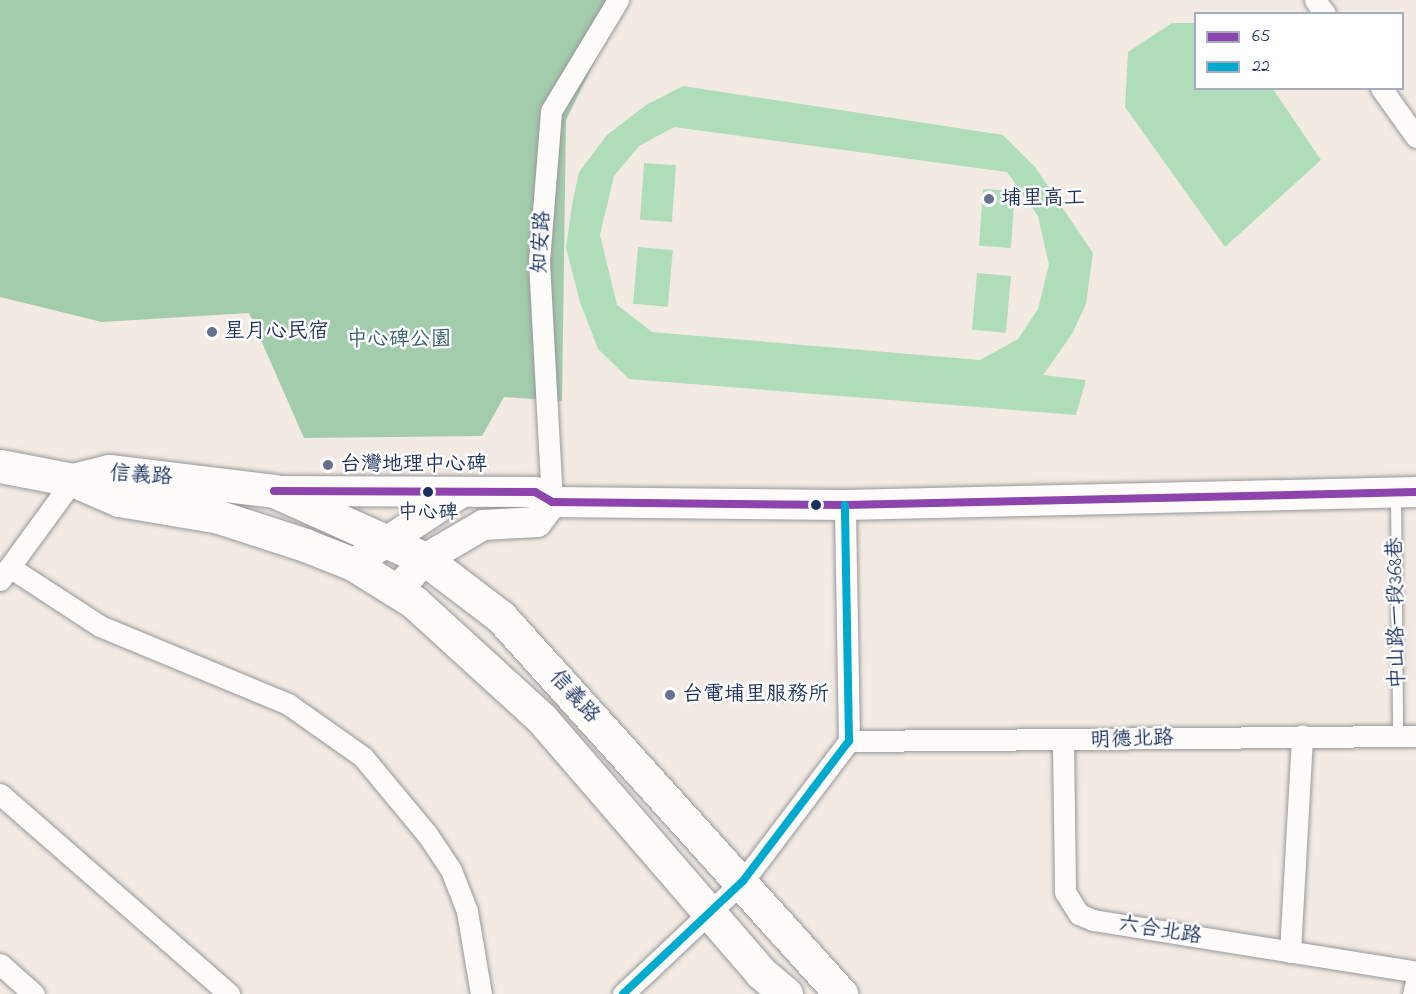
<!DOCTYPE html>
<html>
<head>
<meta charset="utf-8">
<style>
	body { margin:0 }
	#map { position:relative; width:1416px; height:994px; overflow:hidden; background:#f3ebe3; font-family:"Indie Flower","LXGW WenKai TC",sans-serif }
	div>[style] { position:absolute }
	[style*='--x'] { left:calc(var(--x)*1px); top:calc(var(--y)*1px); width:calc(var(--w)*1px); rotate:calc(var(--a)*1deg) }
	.green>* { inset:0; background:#afdcb9; transform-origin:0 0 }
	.forest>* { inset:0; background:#a3ccac }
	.roads { filter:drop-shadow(0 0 2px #98979b) drop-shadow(0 0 2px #98979b) }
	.lane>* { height:10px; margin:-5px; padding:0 5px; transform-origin:5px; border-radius:5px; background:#fdfcfb }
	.street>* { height:21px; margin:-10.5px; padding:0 10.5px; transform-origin:10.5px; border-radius:10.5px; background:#fdfcfb }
	.secondary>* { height:30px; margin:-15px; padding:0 15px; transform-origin:15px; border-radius:15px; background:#fdfcfb }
	.primary>* { height:33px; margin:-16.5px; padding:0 16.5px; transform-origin:16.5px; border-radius:16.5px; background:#fdfcfb }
	.bus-1>* { height:8px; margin:-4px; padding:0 4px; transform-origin:4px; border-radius:4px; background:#8e44ad }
	.bus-2>* { height:8px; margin:-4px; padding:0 4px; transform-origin:4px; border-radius:4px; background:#00a9ce }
	.dots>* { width:16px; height:16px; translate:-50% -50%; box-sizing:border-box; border:3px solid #fff; border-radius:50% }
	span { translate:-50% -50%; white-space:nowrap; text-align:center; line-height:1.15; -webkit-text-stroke:5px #fff; paint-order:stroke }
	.bus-label { font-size:20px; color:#1b2f5e }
	.poi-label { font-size:21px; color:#1b2f5e }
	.left { translate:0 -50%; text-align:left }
	.street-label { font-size:21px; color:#1b2f5e }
	.park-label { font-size:21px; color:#375f6f }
	.legend { position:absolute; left:1194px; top:12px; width:210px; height:78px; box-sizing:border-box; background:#fff; border:2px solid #a4acbf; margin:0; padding:8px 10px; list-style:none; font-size:18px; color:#1b2f5e }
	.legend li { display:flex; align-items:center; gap:12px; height:30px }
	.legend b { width:30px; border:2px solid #a4acbf }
</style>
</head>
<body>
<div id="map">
	<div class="green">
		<i style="clip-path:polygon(1172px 23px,1195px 23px,1196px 88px,1273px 89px,1321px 160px,1225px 247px,1125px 107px,1128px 52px)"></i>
		<i style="clip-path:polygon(evenodd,683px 86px,1003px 135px,1035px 167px,1093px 253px,1086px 304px,1072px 334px,1043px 375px,1086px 380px,1076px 415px,629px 379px,598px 349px,580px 302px,566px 248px,572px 205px,579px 172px,607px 135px,646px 105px,683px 86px,674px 127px,1007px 172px,1038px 216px,1049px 265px,1038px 309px,1018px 339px,980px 360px,652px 332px,617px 305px,600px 235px,614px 176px,639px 146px,674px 127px)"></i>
		<i style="left:644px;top:163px;width:32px;height:57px;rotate:4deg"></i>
		<i style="left:983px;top:189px;width:32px;height:57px;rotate:4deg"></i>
		<i style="left:638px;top:247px;width:35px;height:57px;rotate:5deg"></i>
		<i style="left:977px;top:273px;width:34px;height:57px;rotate:5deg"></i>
	</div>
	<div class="forest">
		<i style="clip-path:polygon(0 0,625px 0,566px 120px,562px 401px,504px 397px,482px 436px,304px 438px,249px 313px,102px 322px,0 297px)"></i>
	</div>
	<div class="roads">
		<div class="lane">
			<i style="--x:1396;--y:493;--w:243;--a:89.5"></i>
		</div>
		<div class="street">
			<i style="--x:1315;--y:0;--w:17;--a:54"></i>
			<i style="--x:1381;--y:88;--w:60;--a:54.5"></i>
			<i style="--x:552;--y:502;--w:241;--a:-93.1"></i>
			<i style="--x:539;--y:261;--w:150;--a:-85.4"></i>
			<i style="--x:551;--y:111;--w:130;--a:-58.9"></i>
			<i style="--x:11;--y:568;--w:106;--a:33.1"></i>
			<i style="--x:100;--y:626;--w:204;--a:22.5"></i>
			<i style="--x:288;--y:704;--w:92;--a:35.2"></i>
			<i style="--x:363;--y:757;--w:100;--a:50.3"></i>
			<i style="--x:427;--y:834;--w:43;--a:56.3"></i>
			<i style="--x:451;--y:870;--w:44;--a:68.7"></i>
			<i style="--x:467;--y:911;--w:84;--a:80.4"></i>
			<i style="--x:0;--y:580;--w:124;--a:-53.9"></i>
			<i style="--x:849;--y:741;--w:567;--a:-0.51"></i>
			<i style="--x:1063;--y:742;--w:150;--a:89.2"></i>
			<i style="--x:1065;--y:892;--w:26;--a:58"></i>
			<i style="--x:1079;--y:914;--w:15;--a:23"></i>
			<i style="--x:1093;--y:920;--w:327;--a:9.1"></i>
			<i style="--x:0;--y:794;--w:304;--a:41.1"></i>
			<i style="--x:1290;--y:952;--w:217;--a:-86.8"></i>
			<i style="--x:0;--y:964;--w:45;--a:41.4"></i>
			<i style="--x:623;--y:994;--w:165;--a:-43.3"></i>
			<i style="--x:743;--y:881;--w:176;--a:-52.9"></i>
			<i style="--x:849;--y:741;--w:236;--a:-91"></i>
			<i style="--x:1413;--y:994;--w:12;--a:-76"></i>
		</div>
		<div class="secondary">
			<i style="--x:274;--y:491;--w:261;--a:0.2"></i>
			<i style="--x:535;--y:492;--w:20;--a:30"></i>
			<i style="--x:552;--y:502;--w:293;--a:0.6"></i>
			<i style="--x:845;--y:505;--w:571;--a:-1.3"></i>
			<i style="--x:353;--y:564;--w:127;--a:-33.4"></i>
			<i style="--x:397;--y:591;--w:43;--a:-48.8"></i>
			<i style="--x:425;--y:559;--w:67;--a:-30.4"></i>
			<i style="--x:483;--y:525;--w:54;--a:-3.2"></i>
			<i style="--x:537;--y:522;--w:25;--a:-53"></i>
		</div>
		<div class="primary">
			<i style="--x:0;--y:466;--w:74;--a:10.9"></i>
			<i style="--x:73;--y:480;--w:50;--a:23.5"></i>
			<i style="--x:119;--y:500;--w:101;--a:9.6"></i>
			<i style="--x:219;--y:517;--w:90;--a:18"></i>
			<i style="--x:305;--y:545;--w:52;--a:21.6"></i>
			<i style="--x:353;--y:564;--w:72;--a:31.9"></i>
			<i style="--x:414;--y:602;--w:173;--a:42.4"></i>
			<i style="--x:542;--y:719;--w:334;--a:49.2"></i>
			<i style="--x:760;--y:972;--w:34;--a:40"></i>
			<i style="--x:73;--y:480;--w:37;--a:-14"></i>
			<i style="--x:109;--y:471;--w:166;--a:6.9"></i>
			<i style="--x:274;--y:491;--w:166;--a:24.2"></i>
			<i style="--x:425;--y:559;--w:96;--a:37.3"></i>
			<i style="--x:501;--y:617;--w:508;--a:47.95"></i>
		</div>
	</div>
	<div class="bus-1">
		<i style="--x:274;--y:491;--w:261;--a:0.2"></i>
		<i style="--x:535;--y:492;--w:20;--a:30"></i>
		<i style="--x:552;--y:502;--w:293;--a:0.6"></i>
		<i style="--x:845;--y:505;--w:571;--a:-1.3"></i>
	</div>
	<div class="bus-2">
		<i style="--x:623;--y:994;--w:165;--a:-43.3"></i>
		<i style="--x:743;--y:881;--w:176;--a:-52.9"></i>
		<i style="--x:849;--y:741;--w:236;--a:-91"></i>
	</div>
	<div class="dots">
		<i style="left:989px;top:199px;background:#67718d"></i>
		<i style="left:212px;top:332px;background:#67718d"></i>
		<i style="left:328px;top:465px;background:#67718d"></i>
		<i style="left:428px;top:492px;background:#1b2f5e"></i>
		<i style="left:816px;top:505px;background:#1b2f5e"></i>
		<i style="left:670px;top:695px;background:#67718d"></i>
	</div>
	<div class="bus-label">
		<span style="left:428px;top:513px">中心碑</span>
	</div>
	<div class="poi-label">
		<span class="left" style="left:1001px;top:199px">埔里高工</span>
		<span class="left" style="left:224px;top:332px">星月心民宿</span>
		<span class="left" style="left:340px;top:465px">台灣地理中心碑</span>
		<span class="left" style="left:682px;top:695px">台電埔里服務所</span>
	</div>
	<div class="street-label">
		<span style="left:542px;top:242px;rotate:-87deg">知安路</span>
		<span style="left:141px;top:476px;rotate:4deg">信義路</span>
		<span style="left:1397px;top:613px;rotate:-91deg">中山路一段368巷</span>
		<span style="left:574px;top:697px;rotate:48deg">信義路</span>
		<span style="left:1132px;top:740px;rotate:-2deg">明德北路</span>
		<span style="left:1160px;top:931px;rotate:9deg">六合北路</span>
	</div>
	<div class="park-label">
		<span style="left:399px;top:340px">中心碑公園</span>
	</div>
	<ul class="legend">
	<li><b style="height:8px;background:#8e44ad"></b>65</li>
	<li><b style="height:8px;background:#00a9ce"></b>22</li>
	</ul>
</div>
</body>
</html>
